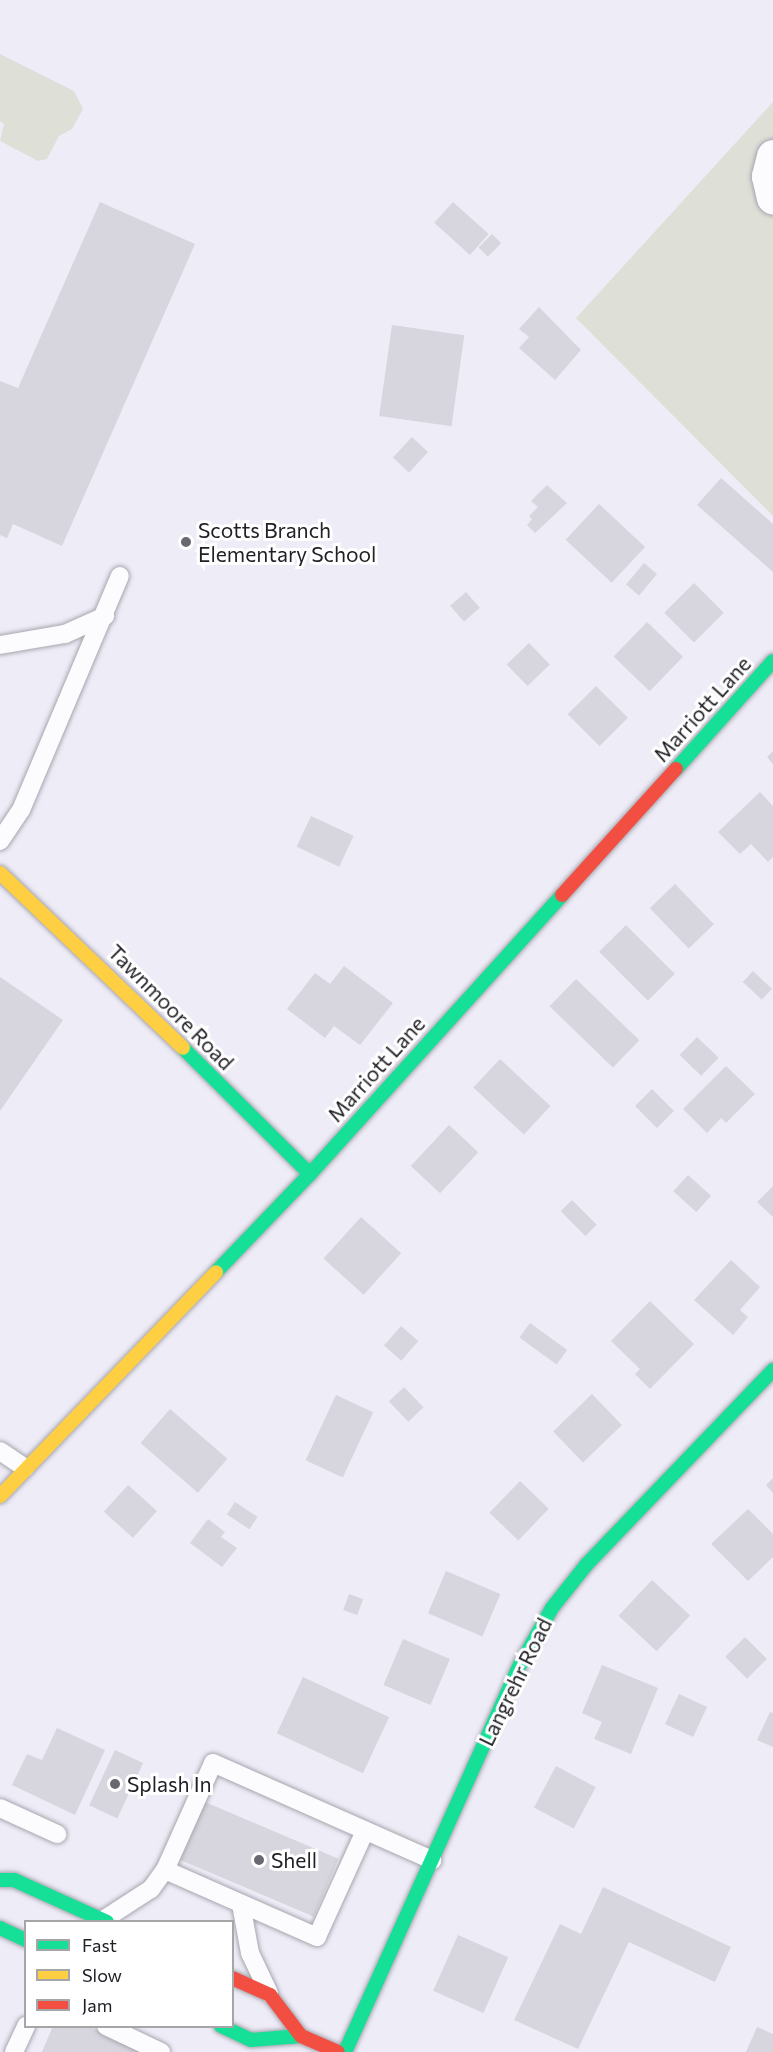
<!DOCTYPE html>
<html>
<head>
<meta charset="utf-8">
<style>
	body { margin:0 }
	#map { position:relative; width:773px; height:2052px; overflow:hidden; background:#eeecf7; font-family:Commissioner,sans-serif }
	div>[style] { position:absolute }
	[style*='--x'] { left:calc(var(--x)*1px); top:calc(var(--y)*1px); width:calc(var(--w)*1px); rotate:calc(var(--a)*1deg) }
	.green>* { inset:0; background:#dee0d8 }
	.building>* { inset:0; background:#d7d5de; transform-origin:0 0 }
	.roads { filter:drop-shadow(0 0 2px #a7a6ae) drop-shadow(0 0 2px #a7a6ae) }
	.lane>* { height:18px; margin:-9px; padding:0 9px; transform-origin:9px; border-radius:9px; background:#fcfcfe }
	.street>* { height:33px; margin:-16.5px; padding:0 16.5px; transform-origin:16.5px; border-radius:16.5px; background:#fcfcfe }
	.fast>* { height:14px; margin:-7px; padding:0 7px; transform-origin:7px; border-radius:7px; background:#16e098 }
	.slow>* { height:14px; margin:-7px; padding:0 7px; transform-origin:7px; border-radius:7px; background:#ffcf43 }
	.jam>* { height:14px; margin:-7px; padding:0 7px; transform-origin:7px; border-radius:7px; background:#f24e42 }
	.dots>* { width:16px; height:16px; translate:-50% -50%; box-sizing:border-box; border:3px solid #fff; border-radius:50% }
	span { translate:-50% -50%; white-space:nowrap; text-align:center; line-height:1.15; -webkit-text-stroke:6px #fff; paint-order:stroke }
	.poi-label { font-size:21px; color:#212026 }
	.left { translate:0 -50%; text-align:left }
	.street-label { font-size:21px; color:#212026 }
	.legend { position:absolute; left:24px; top:1920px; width:210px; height:108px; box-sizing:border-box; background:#fff; border:2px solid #a6a6a8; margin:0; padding:8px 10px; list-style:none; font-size:18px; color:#212026 }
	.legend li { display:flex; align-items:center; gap:12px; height:30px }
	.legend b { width:30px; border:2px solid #a6a6a8 }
</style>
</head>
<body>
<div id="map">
	<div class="green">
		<i style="clip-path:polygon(0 54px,74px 91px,83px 109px,72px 129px,59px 136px,47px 159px,38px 161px,0 141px,4px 124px,0 121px)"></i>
		<i style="clip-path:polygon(773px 102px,773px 516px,576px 318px)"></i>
	</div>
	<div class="building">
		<i style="clip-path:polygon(100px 202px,195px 244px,62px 546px,13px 524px,7px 538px,0 535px,0 381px,18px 388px)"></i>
		<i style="left:453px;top:202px;width:48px;height:28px;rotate:42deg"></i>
		<i style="left:492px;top:234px;width:13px;height:19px;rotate:45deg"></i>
		<i style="clip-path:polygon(539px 307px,581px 350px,555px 380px,519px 348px,529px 337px,519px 329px)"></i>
		<i style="left:392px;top:325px;width:73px;height:92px;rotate:8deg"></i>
		<i style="left:412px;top:437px;width:22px;height:28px;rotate:43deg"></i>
		<i style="clip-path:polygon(721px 478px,773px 524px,773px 572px,697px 505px)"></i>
		<i style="clip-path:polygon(547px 485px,567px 503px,535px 533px,527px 525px,532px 519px,529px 516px,538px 507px,531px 501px)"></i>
		<i style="left:599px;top:504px;width:63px;height:49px;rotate:43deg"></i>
		<i style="left:644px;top:563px;width:17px;height:28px;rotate:40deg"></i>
		<i style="left:694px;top:583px;width:42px;height:42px;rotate:45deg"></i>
		<i style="left:466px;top:592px;width:21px;height:21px;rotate:49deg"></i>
		<i style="left:647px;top:622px;width:50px;height:48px;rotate:44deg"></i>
		<i style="left:529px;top:643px;width:30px;height:31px;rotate:46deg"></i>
		<i style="left:596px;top:686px;width:45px;height:40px;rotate:45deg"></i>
		<i style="clip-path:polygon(773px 751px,773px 764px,767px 757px)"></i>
		<i style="clip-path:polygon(760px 792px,773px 806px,773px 857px,768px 862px,751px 844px,740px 854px,718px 832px)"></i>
		<i style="left:311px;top:816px;width:47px;height:34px;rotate:25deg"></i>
		<i style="left:675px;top:884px;width:56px;height:35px;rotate:46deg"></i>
		<i style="left:626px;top:925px;width:69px;height:38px;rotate:45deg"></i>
		<i style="clip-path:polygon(344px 966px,393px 1003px,360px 1045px,334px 1026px,325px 1038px,287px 1009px,315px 973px,330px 984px)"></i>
		<i style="left:753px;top:971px;width:26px;height:15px;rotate:43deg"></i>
		<i style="clip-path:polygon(0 977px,63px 1020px,0 1111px)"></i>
		<i style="left:576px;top:979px;width:88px;height:38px;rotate:44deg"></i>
		<i style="left:697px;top:1037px;width:30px;height:25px;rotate:44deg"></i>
		<i style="left:500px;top:1059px;width:69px;height:39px;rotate:43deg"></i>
		<i style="clip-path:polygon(726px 1066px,755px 1094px,726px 1123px,721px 1118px,707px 1133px,683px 1109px)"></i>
		<i style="left:652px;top:1089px;width:31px;height:24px;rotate:45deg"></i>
		<i style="left:449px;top:1125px;width:40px;height:56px;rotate:43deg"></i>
		<i style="left:688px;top:1175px;width:31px;height:22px;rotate:42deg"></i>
		<i style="clip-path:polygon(773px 1186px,773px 1217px,757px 1202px)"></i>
		<i style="left:572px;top:1200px;width:35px;height:16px;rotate:45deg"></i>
		<i style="left:361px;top:1217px;width:54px;height:56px;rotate:42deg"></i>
		<i style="clip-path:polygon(731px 1260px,760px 1287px,740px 1310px,748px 1317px,733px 1335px,694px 1300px)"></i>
		<i style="clip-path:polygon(650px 1301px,694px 1344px,650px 1389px,635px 1374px,640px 1369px,611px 1341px)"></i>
		<i style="left:530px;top:1323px;width:46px;height:18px;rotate:36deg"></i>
		<i style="left:401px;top:1326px;width:23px;height:26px;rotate:41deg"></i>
		<i style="left:404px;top:1387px;width:28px;height:21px;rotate:46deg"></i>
		<i style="left:592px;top:1394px;width:43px;height:54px;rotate:46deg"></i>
		<i style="left:336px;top:1395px;width:41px;height:72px;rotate:25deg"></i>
		<i style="left:170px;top:1409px;width:76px;height:45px;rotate:41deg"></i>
		<i style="clip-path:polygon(773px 1478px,773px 1493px,766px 1485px)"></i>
		<i style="left:520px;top:1481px;width:40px;height:44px;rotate:44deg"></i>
		<i style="left:128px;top:1485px;width:39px;height:36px;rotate:42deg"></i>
		<i style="left:235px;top:1502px;width:27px;height:15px;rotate:33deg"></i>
		<i style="clip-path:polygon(748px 1509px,773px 1534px,773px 1557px,748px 1581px,711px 1544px)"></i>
		<i style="clip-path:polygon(208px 1519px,225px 1532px,221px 1537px,237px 1548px,222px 1567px,190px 1543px)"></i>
		<i style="left:446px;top:1571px;width:59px;height:46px;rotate:23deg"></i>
		<i style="left:652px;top:1580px;width:52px;height:49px;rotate:43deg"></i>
		<i style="left:349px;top:1594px;width:15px;height:17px;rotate:20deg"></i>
		<i style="left:745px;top:1637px;width:31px;height:28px;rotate:45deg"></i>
		<i style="left:403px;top:1639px;width:51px;height:50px;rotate:23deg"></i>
		<i style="clip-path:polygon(602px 1665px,658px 1688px,631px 1754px,594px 1739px,602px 1722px,582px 1713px)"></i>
		<i style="left:303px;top:1677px;width:95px;height:62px;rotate:25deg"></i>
		<i style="left:679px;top:1694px;width:31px;height:33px;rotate:25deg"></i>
		<i style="clip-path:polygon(770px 1712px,773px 1713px,773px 1747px,757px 1740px)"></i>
		<i style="clip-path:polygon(57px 1728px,105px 1750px,75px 1815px,12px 1785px,27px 1754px,42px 1760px)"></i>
		<i style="left:115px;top:1750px;width:31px;height:61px;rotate:25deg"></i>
		<i style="left:556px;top:1766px;width:45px;height:47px;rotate:28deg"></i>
		<i style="left:205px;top:1802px;width:145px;height:63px;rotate:23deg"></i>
		<i style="clip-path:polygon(603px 1887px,731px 1947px,715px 1982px,629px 1942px,578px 2049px,514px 2020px,560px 1924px,581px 1934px)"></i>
		<i style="left:458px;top:1935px;width:55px;height:61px;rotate:24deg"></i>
		<i style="clip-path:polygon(53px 2026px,88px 2026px,145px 2052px,42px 2052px)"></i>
		<i style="clip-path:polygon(757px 2027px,773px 2034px,773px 2052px,746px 2052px)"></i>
	</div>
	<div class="roads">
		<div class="lane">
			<i style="--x:0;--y:645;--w:66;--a:-9.6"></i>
			<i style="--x:65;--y:634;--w:44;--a:-24.2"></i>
			<i style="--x:0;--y:841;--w:37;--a:-56"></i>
			<i style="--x:21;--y:810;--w:254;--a:-67.1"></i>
			<i style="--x:0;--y:1451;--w:30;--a:34"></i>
			<i style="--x:0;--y:1808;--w:63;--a:24.5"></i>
			<i style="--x:365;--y:1831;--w:116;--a:114.4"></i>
			<i style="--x:317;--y:1937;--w:166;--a:-156.2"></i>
			<i style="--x:165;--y:1870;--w:117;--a:-65.8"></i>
			<i style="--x:213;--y:1763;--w:240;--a:23.9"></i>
			<i style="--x:241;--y:1904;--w:50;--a:79.6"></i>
			<i style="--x:250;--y:1953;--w:44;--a:64.6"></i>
			<i style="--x:103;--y:1920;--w:57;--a:-32.9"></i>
			<i style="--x:151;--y:1889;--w:24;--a:-54"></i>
			<i style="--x:106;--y:2026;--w:61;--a:25.3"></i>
			<i style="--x:14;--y:2052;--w:29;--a:-65"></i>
		</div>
		<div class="street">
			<i style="--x:773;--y:156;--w:21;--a:104"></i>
			<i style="--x:768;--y:176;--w:22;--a:77"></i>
		</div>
		<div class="fast">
			<i style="--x:676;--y:769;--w:145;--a:-48.1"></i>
			<i style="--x:183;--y:1048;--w:179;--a:44.8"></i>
			<i style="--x:216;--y:1272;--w:136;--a:-46.2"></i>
			<i style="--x:310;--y:1174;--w:376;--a:-47.9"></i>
			<i style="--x:0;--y:1880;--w:14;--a:0"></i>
			<i style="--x:14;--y:1880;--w:102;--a:24.3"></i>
			<i style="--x:0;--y:1928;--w:29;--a:25"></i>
			<i style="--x:221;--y:2026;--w:33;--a:25"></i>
			<i style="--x:251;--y:2040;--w:50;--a:-4.6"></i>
			<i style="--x:345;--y:2052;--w:427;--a:-65.7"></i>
			<i style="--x:521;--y:1663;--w:63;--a:-60.6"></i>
			<i style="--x:552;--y:1608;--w:56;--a:-51.5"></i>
			<i style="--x:587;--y:1564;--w:269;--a:-46.2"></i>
		</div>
		<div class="slow">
			<i style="--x:0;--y:873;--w:253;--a:43.7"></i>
			<i style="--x:0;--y:1496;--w:311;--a:-46"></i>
		</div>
		<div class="jam">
			<i style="--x:562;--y:895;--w:170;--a:-47.9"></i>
			<i style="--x:232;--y:1978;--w:42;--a:24.1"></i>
			<i style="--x:270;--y:1995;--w:51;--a:52.9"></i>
			<i style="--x:301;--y:2036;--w:40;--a:23.4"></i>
		</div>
	</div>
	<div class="dots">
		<i style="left:186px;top:542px;background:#69676f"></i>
		<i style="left:115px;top:1784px;background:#69676f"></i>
		<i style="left:259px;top:1860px;background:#69676f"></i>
	</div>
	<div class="poi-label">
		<span class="left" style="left:198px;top:542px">Scotts Branch<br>Elementary School</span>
		<span class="left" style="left:127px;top:1784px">Splash In</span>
		<span class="left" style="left:271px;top:1860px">Shell</span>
	</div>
	<div class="street-label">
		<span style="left:702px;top:709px;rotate:-48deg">Marriott Lane</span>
		<span style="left:171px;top:1007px;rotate:45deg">Tawnmoore Road</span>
		<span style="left:376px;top:1069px;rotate:-48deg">Marriott Lane</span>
		<span style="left:515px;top:1682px;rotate:-64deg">Langrehr Road</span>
	</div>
	<ul class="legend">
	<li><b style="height:8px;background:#16e098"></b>Fast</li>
	<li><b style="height:8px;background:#ffcf43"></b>Slow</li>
	<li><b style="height:8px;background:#f24e42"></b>Jam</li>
	</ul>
</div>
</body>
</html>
